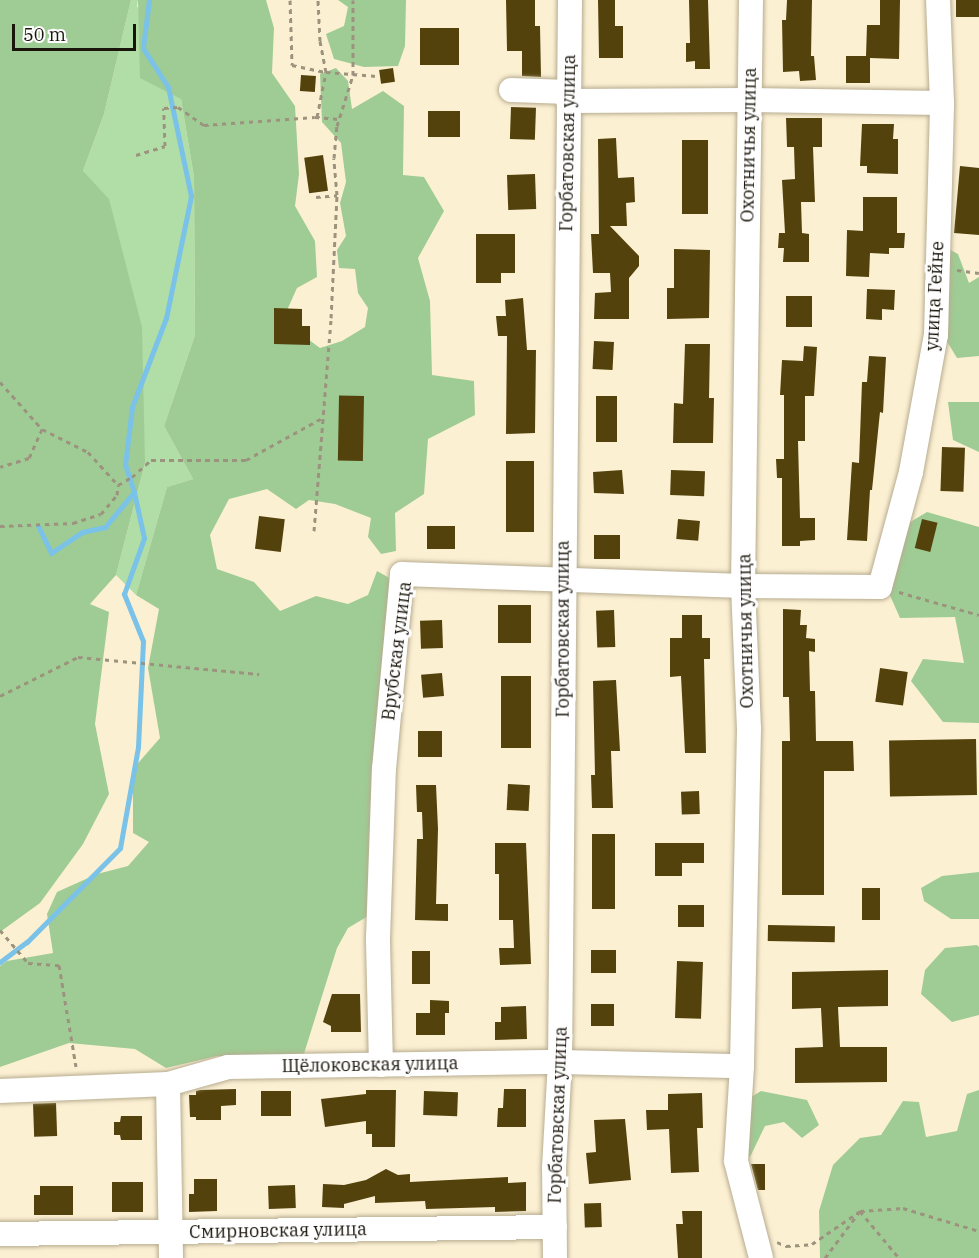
<!DOCTYPE html>
<html>
<head>
<meta charset="utf-8">
<style>
	body { margin:0 }
	#map { position:relative; width:979px; height:1258px; overflow:hidden; background:#fcf0d3; font-family:"IBM Plex Serif",serif }
	div>[style] { position:absolute }
	[style*='--x'] { left:calc(var(--x)*1px); top:calc(var(--y)*1px); width:calc(var(--w)*1px); rotate:calc(var(--a)*1deg) }
	.green>* { inset:0; background:#b1dda7 }
	.forest>* { inset:0; background:#9fcc94 }
	.stream>* { height:5px; margin:-2.5px; padding:0 2.5px; transform-origin:2.5px; border-radius:2.5px; background:#7ac2e8 }
	.building>* { inset:0; background:#53420c; transform-origin:0 0 }
	.path>* { height:3px; margin-top:-1.5px; transform-origin:0; background:repeating-linear-gradient(90deg,#9c937e 0 4.5px,transparent 0 9px) }
	.roads { filter:drop-shadow(0 0 2px #b7ac90) drop-shadow(0 0 2px #b7ac90) }
	.minor>* { height:24px; margin:-12px; padding:0 12px; transform-origin:12px; border-radius:12px; background:#fff }
	span { translate:-50% -50%; white-space:nowrap; text-align:center; line-height:1.15; -webkit-text-stroke:6px #fefefe; paint-order:stroke }
	.street-label { font-size:18px; color:#19150b }
	.scale { position:absolute; left:12px; top:24px; width:124px; height:27px; box-sizing:border-box; border:3px solid #19150b; border-top:0; padding-left:8px; font-size:18px; line-height:21px; white-space:nowrap; color:#19150b; -webkit-text-stroke:4px #fefefe; paint-order:stroke }
</style>
</head>
<body>
<div id="map">
	<div class="green">
		<i style="clip-path:polygon(131px 0,138px 0,137px 6px,181px 99px,194px 177px,195px 335px,164px 426px,193px 479px,167px 487px,136px 595px,116px 575px,145px 463px,83px 171px,104px 114px)"></i>
	</div>
	<div class="forest">
		<i style="clip-path:polygon(0 0,131px 0,104px 114px,83px 171px,109px 199px,142px 327px,145px 463px,116px 575px,90px 604px,109px 612px,95px 724px,109px 794px,83px 844px,40px 903px,0 932px)"></i>
		<i style="clip-path:polygon(138px 0,266px 0,274px 28px,272px 73px,295px 106px,299px 174px,295px 206px,315px 241px,317px 277px,297px 288px,288px 308px,297px 331px,320px 348px,342px 341px,365px 327px,368px 308px,358px 293px,355px 269px,339px 268px,337px 250px,346px 236px,340px 203px,346px 182px,341px 143px,322px 122px,320px 74px,336px 68px,348px 81px,352px 109px,383px 91px,404px 106px,403px 175px,424px 177px,444px 211px,418px 258px,430px 301px,432px 375px,474px 381px,475px 415px,428px 439px,424px 494px,395px 513px,396px 551px,381px 554px,368px 537px,371px 518px,335px 504px,309px 500px,296px 509px,267px 489px,229px 499px,210px 535px,217px 569px,254px 582px,280px 611px,316px 596px,348px 604px,368px 595px,377px 571px,393px 580px,370px 915px,348px 928px,337px 948px,302px 1060px,217px 1056px,166px 1068px,135px 1049px,69px 1043px,0 1067px,0 966px,7px 961px,53px 953px,47px 914px,57px 892px,97px 874px,128px 866px,149px 842px,133px 833px,133px 769px,160px 738px,148px 668px,159px 609px,136px 595px,167px 487px,193px 479px,164px 426px,195px 335px,194px 177px,181px 99px,140px 78px)"></i>
		<i style="clip-path:polygon(338px 0,406px 0,405px 46px,398px 66px,364px 67px,334px 59px,326px 34px,344px 26px,348px 7px)"></i>
		<i style="clip-path:polygon(945px 247px,958px 254px,969px 283px,979px 277px,979px 356px,957px 358px,934px 320px)"></i>
		<i style="clip-path:polygon(948px 402px,979px 402px,979px 452px,953px 440px)"></i>
		<i style="clip-path:polygon(927px 512px,979px 527px,979px 723px,943px 722px,911px 681px,923px 659px,964px 663px,955px 617px,900px 618px,888px 591px,907px 524px)"></i>
		<i style="clip-path:polygon(979px 872px,979px 919px,951px 919px,924px 901px,921px 888px,942px 876px)"></i>
		<i style="clip-path:polygon(977px 945px,979px 947px,979px 1015px,952px 1022px,921px 994px,925px 970px,945px 948px)"></i>
		<i style="clip-path:polygon(979px 1090px,979px 1258px,820px 1258px,819px 1211px,833px 1165px,860px 1138px,881px 1135px,903px 1101px,919px 1102px,926px 1137px,957px 1131px,967px 1094px)"></i>
		<i style="clip-path:polygon(761px 1091px,807px 1100px,819px 1125px,802px 1138px,784px 1122px,765px 1126px,750px 1157px,728px 1143px,733px 1108px)"></i>
	</div>
	<div class="stream">
		<i style="--x:38;--y:526;--w:30;--a:64"></i>
		<i style="--x:51;--y:553;--w:37;--a:-34"></i>
		<i style="--x:82;--y:532;--w:24;--a:-12"></i>
		<i style="--x:105;--y:527;--w:45;--a:-50.4"></i>
		<i style="--x:0;--y:962;--w:34;--a:-37"></i>
		<i style="--x:27;--y:942;--w:132;--a:-45.3"></i>
		<i style="--x:120;--y:848;--w:103;--a:-79.9"></i>
		<i style="--x:138;--y:747;--w:106;--a:-87.3"></i>
		<i style="--x:143;--y:641;--w:51;--a:-112"></i>
		<i style="--x:124;--y:594;--w:59;--a:-70.3"></i>
		<i style="--x:144;--y:538;--w:47;--a:-102.3"></i>
		<i style="--x:134;--y:492;--w:28;--a:-108"></i>
		<i style="--x:125;--y:465;--w:58;--a:-83.1"></i>
		<i style="--x:132;--y:407;--w:95;--a:-69.1"></i>
		<i style="--x:166;--y:318;--w:125;--a:-78.4"></i>
		<i style="--x:191;--y:196;--w:111;--a:-101.9"></i>
		<i style="--x:168;--y:87;--w:46;--a:-122.7"></i>
		<i style="--x:143;--y:48;--w:48;--a:-82.9"></i>
	</div>
	<div class="building">
		<i style="clip-path:polygon(506px 0,535px 0,535px 26px,540px 26px,541px 77px,522px 76px,522px 51px,507px 51px)"></i>
		<i style="clip-path:polygon(598px 0,615px 0,615px 26px,623px 26px,623px 58px,599px 58px)"></i>
		<i style="clip-path:polygon(689px 0,708px 0,710px 69px,695px 69px,695px 61px,686px 62px,686px 43px,690px 43px)"></i>
		<i style="clip-path:polygon(787px 0,812px 0,811px 56px,814px 56px,816px 80px,800px 81px,799px 71px,783px 72px,782px 20px,786px 20px)"></i>
		<i style="clip-path:polygon(880px 0,900px 0,899px 59px,870px 58px,870px 83px,846px 83px,846px 56px,866px 56px,867px 25px,880px 25px)"></i>
		<i style="left:956px;top:0;width:23px;height:17px"></i>
		<i style="left:459px;top:28px;width:37px;height:39px;rotate:90deg"></i>
		<i style="left:393px;top:68px;width:14px;height:14px;rotate:82deg"></i>
		<i style="left:301px;top:75px;width:15px;height:16px;rotate:4deg"></i>
		<i style="left:511px;top:107px;width:25px;height:32px;rotate:2deg"></i>
		<i style="left:428px;top:111px;width:32px;height:26px"></i>
		<i style="clip-path:polygon(786px 118px,822px 118px,822px 147px,813px 147px,815px 202px,801px 202px,802px 233px,809px 234px,809px 262px,783px 262px,784px 248px,778px 248px,779px 233px,785px 233px,782px 180px,795px 179px,794px 147px,787px 147px)"></i>
		<i style="clip-path:polygon(862px 124px,894px 124px,893px 139px,898px 139px,898px 174px,867px 173px,867px 166px,860px 166px)"></i>
		<i style="clip-path:polygon(616px 138px,618px 178px,634px 177px,635px 202px,626px 203px,627px 226px,610px 226px,639px 256px,639px 266px,629px 278px,629px 319px,594px 319px,595px 293px,611px 292px,610px 273px,593px 273px,591px 234px,599px 234px,598px 139px)"></i>
		<i style="left:682px;top:140px;width:26px;height:74px"></i>
		<i style="left:323px;top:155px;width:36px;height:19px;rotate:82deg"></i>
		<i style="clip-path:polygon(960px 166px,979px 168px,979px 235px,954px 233px)"></i>
		<i style="left:535px;top:174px;width:35px;height:28px;rotate:88deg"></i>
		<i style="clip-path:polygon(863px 197px,897px 197px,897px 233px,905px 233px,904px 248px,889px 248px,889px 254px,870px 253px,869px 277px,846px 276px,847px 230px,863px 231px)"></i>
		<i style="clip-path:polygon(476px 234px,515px 234px,515px 273px,501px 273px,501px 283px,476px 283px)"></i>
		<i style="clip-path:polygon(674px 249px,710px 250px,709px 318px,667px 319px,667px 288px,674px 288px)"></i>
		<i style="clip-path:polygon(867px 289px,895px 290px,894px 310px,882px 309px,882px 320px,866px 319px)"></i>
		<i style="left:786px;top:296px;width:26px;height:31px"></i>
		<i style="clip-path:polygon(523px 298px,527px 350px,536px 350px,535px 433px,506px 434px,507px 336px,498px 336px,496px 316px,506px 316px,505px 300px)"></i>
		<i style="clip-path:polygon(274px 308px,302px 309px,302px 326px,310px 326px,310px 345px,274px 344px)"></i>
		<i style="left:594px;top:341px;width:20px;height:28px;rotate:3deg"></i>
		<i style="clip-path:polygon(685px 344px,710px 344px,709px 398px,714px 398px,713px 443px,673px 443px,674px 403px,683px 404px)"></i>
		<i style="clip-path:polygon(804px 346px,817px 347px,814px 396px,805px 396px,805px 441px,798px 441px,800px 518px,815px 518px,815px 540px,800px 541px,800px 546px,782px 546px,782px 478px,777px 478px,776px 459px,784px 459px,784px 395px,780px 395px,782px 360px,803px 361px)"></i>
		<i style="clip-path:polygon(869px 356px,886px 357px,883px 413px,880px 412px,872px 490px,870px 490px,867px 541px,847px 540px,852px 462px,859px 463px,862px 382px,867px 382px)"></i>
		<i style="left:364px;top:396px;width:65px;height:25px;rotate:91deg"></i>
		<i style="left:596px;top:396px;width:21px;height:46px"></i>
		<i style="left:942px;top:447px;width:23px;height:44px;rotate:2deg"></i>
		<i style="left:506px;top:461px;width:28px;height:71px"></i>
		<i style="clip-path:polygon(622px 470px,624px 494px,594px 493px,593px 472px)"></i>
		<i style="left:671px;top:470px;width:34px;height:25px;rotate:2deg"></i>
		<i style="left:259px;top:516px;width:26px;height:33px;rotate:7deg"></i>
		<i style="left:678px;top:519px;width:22px;height:20px;rotate:5deg"></i>
		<i style="left:922px;top:519px;width:16px;height:30px;rotate:14deg"></i>
		<i style="left:455px;top:526px;width:23px;height:28px;rotate:90deg"></i>
		<i style="left:594px;top:535px;width:26px;height:24px"></i>
		<i style="left:498px;top:605px;width:33px;height:38px"></i>
		<i style="clip-path:polygon(783px 609px,801px 610px,800px 625px,807px 625px,806px 638px,815px 639px,815px 652px,809px 651px,810px 691px,815px 691px,816px 741px,853px 741px,854px 771px,824px 771px,824px 895px,782px 895px,782px 741px,790px 741px,789px 697px,783px 697px)"></i>
		<i style="left:614px;top:610px;width:37px;height:18px;rotate:88deg"></i>
		<i style="clip-path:polygon(682px 615px,702px 615px,702px 638px,710px 638px,710px 659px,704px 659px,706px 753px,685px 753px,681px 676px,670px 677px,670px 638px,682px 638px)"></i>
		<i style="left:442px;top:620px;width:28px;height:22px;rotate:88deg"></i>
		<i style="left:880px;top:668px;width:28px;height:34px;rotate:8deg"></i>
		<i style="left:442px;top:673px;width:23px;height:21px;rotate:85deg"></i>
		<i style="left:501px;top:676px;width:30px;height:72px"></i>
		<i style="clip-path:polygon(616px 680px,620px 751px,611px 751px,613px 808px,592px 808px,591px 775px,595px 775px,593px 681px)"></i>
		<i style="left:418px;top:731px;width:24px;height:26px"></i>
		<i style="left:976px;top:739px;width:56px;height:87px;rotate:89deg"></i>
		<i style="left:508px;top:784px;width:22px;height:26px;rotate:3deg"></i>
		<i style="clip-path:polygon(416px 785px,436px 785px,438px 829px,436px 904px,448px 904px,448px 921px,415px 920px,417px 839px,423px 839px,422px 812px,417px 812px)"></i>
		<i style="left:699px;top:791px;width:23px;height:18px;rotate:88deg"></i>
		<i style="left:592px;top:834px;width:23px;height:75px"></i>
		<i style="clip-path:polygon(495px 843px,526px 843px,531px 964px,500px 965px,499px 948px,514px 948px,513px 920px,499px 920px,499px 874px,495px 874px)"></i>
		<i style="clip-path:polygon(655px 843px,704px 843px,704px 863px,682px 863px,682px 876px,655px 876px)"></i>
		<i style="left:862px;top:888px;width:18px;height:32px"></i>
		<i style="left:704px;top:905px;width:22px;height:26px;rotate:90deg"></i>
		<i style="left:768px;top:925px;width:67px;height:16px;rotate:1deg"></i>
		<i style="left:591px;top:950px;width:25px;height:23px"></i>
		<i style="left:430px;top:951px;width:33px;height:18px;rotate:90deg"></i>
		<i style="left:677px;top:961px;width:26px;height:57px;rotate:2deg"></i>
		<i style="clip-path:polygon(888px 970px,888px 1006px,838px 1007px,840px 1047px,887px 1047px,887px 1082px,795px 1083px,795px 1048px,823px 1047px,821px 1008px,792px 1009px,792px 972px)"></i>
		<i style="clip-path:polygon(332px 994px,360px 994px,361px 1032px,331px 1032px,331px 1026px,323px 1022px)"></i>
		<i style="clip-path:polygon(430px 1000px,449px 1001px,449px 1013px,445px 1013px,445px 1035px,416px 1035px,416px 1013px,430px 1013px)"></i>
		<i style="left:591px;top:1004px;width:23px;height:22px"></i>
		<i style="clip-path:polygon(526px 1006px,527px 1039px,495px 1040px,495px 1022px,501px 1022px,501px 1007px)"></i>
		<i style="clip-path:polygon(236px 1089px,236px 1105px,221px 1106px,221px 1120px,196px 1120px,196px 1117px,190px 1117px,189px 1095px,196px 1095px,196px 1091px,200px 1090px)"></i>
		<i style="clip-path:polygon(504px 1089px,526px 1089px,526px 1127px,497px 1127px,498px 1108px,503px 1108px)"></i>
		<i style="clip-path:polygon(366px 1090px,396px 1090px,395px 1147px,372px 1147px,372px 1134px,366px 1134px,366px 1121px,325px 1127px,321px 1099px,366px 1094px)"></i>
		<i style="left:261px;top:1091px;width:30px;height:25px"></i>
		<i style="left:424px;top:1091px;width:34px;height:24px;rotate:2deg"></i>
		<i style="clip-path:polygon(702px 1093px,703px 1128px,697px 1128px,699px 1172px,671px 1173px,669px 1129px,647px 1130px,646px 1110px,668px 1110px,668px 1094px)"></i>
		<i style="left:56px;top:1103px;width:33px;height:23px;rotate:88deg"></i>
		<i style="clip-path:polygon(121px 1116px,142px 1116px,142px 1140px,121px 1140px,120px 1135px,114px 1135px,114px 1122px,120px 1122px)"></i>
		<i style="clip-path:polygon(625px 1119px,631px 1180px,589px 1184px,586px 1153px,596px 1152px,594px 1120px)"></i>
		<i style="clip-path:polygon(751px 1164px,765px 1164px,765px 1190px,758px 1190px)"></i>
		<i style="clip-path:polygon(386px 1169px,398px 1175px,410px 1174px,410px 1182px,508px 1177px,508px 1183px,526px 1182px,526px 1211px,495px 1212px,495px 1207px,426px 1209px,425px 1201px,375px 1203px,375px 1196px,344px 1204px,344px 1208px,322px 1207px,323px 1184px,344px 1185px,366px 1180px)"></i>
		<i style="clip-path:polygon(194px 1179px,217px 1179px,217px 1211px,189px 1212px,189px 1194px,194px 1194px)"></i>
		<i style="left:112px;top:1182px;width:31px;height:30px"></i>
		<i style="left:295px;top:1185px;width:23px;height:27px;rotate:88deg"></i>
		<i style="clip-path:polygon(40px 1186px,73px 1186px,73px 1215px,34px 1215px,34px 1195px,40px 1195px)"></i>
		<i style="left:601px;top:1203px;width:24px;height:17px;rotate:88deg"></i>
		<i style="clip-path:polygon(682px 1211px,702px 1211px,702px 1258px,678px 1258px,676px 1224px,683px 1224px)"></i>
	</div>
	<div class="path">
		<i style="--x:290;--y:0;--w:65;--a:88.2"></i>
		<i style="--x:292;--y:65;--w:35;--a:12"></i>
		<i style="--x:326;--y:72;--w:51;--a:4.5"></i>
		<i style="--x:317;--y:117;--w:46;--a:-78.7"></i>
		<i style="--x:326;--y:72;--w:32;--a:-101"></i>
		<i style="--x:320;--y:41;--w:41;--a:-92.8"></i>
		<i style="--x:136;--y:155;--w:30;--a:-17"></i>
		<i style="--x:165;--y:146;--w:38;--a:-92"></i>
		<i style="--x:164;--y:108;--w:14;--a:-4"></i>
		<i style="--x:178;--y:107;--w:32;--a:35"></i>
		<i style="--x:204;--y:125;--w:111;--a:-4.1"></i>
		<i style="--x:315;--y:117;--w:24;--a:5"></i>
		<i style="--x:316;--y:197;--w:21;--a:-5"></i>
		<i style="--x:957;--y:270;--w:22;--a:8"></i>
		<i style="--x:0;--y:382;--w:63;--a:48.2"></i>
		<i style="--x:42;--y:429;--w:32;--a:114"></i>
		<i style="--x:29;--y:458;--w:30;--a:163"></i>
		<i style="--x:42;--y:429;--w:51;--a:26.6"></i>
		<i style="--x:88;--y:452;--w:45;--a:47.7"></i>
		<i style="--x:0;--y:526;--w:73;--a:-2.4"></i>
		<i style="--x:73;--y:523;--w:29;--a:-18"></i>
		<i style="--x:101;--y:514;--w:25;--a:-50"></i>
		<i style="--x:117;--y:495;--w:10;--a:-84"></i>
		<i style="--x:118;--y:485;--w:16;--a:-30"></i>
		<i style="--x:132;--y:477;--w:25;--a:-42"></i>
		<i style="--x:151;--y:460;--w:95;--a:0"></i>
		<i style="--x:246;--y:460;--w:87;--a:-28.9"></i>
		<i style="--x:314;--y:531;--w:214;--a:-85.4"></i>
		<i style="--x:331;--y:318;--w:123;--a:-87.2"></i>
		<i style="--x:337;--y:195;--w:37;--a:-95"></i>
		<i style="--x:334;--y:158;--w:32;--a:-85"></i>
		<i style="--x:337;--y:126;--w:53;--a:-72.6"></i>
		<i style="--x:353;--y:75;--w:75;--a:-90"></i>
		<i style="--x:899;--y:592;--w:83;--a:16"></i>
		<i style="--x:0;--y:696;--w:87;--a:-26.6"></i>
		<i style="--x:78;--y:657;--w:182;--a:5.4"></i>
		<i style="--x:0;--y:930;--w:43;--a:49.7"></i>
		<i style="--x:28;--y:963;--w:31;--a:4"></i>
		<i style="--x:59;--y:965;--w:103;--a:80.5"></i>
		<i style="--x:777;--y:1242;--w:10;--a:24"></i>
		<i style="--x:786;--y:1246;--w:26;--a:-4"></i>
		<i style="--x:812;--y:1244;--w:58;--a:-34.5"></i>
		<i style="--x:860;--y:1211;--w:43;--a:-4"></i>
		<i style="--x:903;--y:1208;--w:79;--a:16.8"></i>
		<i style="--x:825;--y:1258;--w:59;--a:-53.3"></i>
		<i style="--x:860;--y:1211;--w:61;--a:50.3"></i>
	</div>
	<div class="roads">
		<div class="minor">
			<i style="--x:751;--y:0;--w:586;--a:90.78"></i>
			<i style="--x:743;--y:586;--w:143;--a:87.6"></i>
			<i style="--x:749;--y:729;--w:337;--a:91.2"></i>
			<i style="--x:742;--y:1066;--w:95;--a:93.6"></i>
			<i style="--x:736;--y:1161;--w:100;--a:75.5"></i>
			<i style="--x:511;--y:90;--w:57;--a:2"></i>
			<i style="--x:568;--y:101;--w:181;--a:-0.3"></i>
			<i style="--x:749;--y:100;--w:193;--a:0.9"></i>
			<i style="--x:381;--y:1065;--w:127;--a:-91.4"></i>
			<i style="--x:378;--y:938;--w:169;--a:-88"></i>
			<i style="--x:384;--y:769;--w:196;--a:-84.7"></i>
			<i style="--x:402;--y:574;--w:341;--a:2"></i>
			<i style="--x:743;--y:586;--w:137;--a:0.4"></i>
			<i style="--x:880;--y:587;--w:119;--a:-74.9"></i>
			<i style="--x:911;--y:472;--w:139;--a:-79.7"></i>
			<i style="--x:936;--y:335;--w:232;--a:-88.5"></i>
			<i style="--x:942;--y:103;--w:103;--a:-92.2"></i>
			<i style="--x:168;--y:1084;--w:174;--a:89"></i>
			<i style="--x:0;--y:1091;--w:168;--a:-2.4"></i>
			<i style="--x:168;--y:1084;--w:62;--a:-15.8"></i>
			<i style="--x:228;--y:1067;--w:332;--a:-0.9"></i>
			<i style="--x:560;--y:1062;--w:182;--a:1.3"></i>
			<i style="--x:0;--y:1234;--w:555;--a:-0.72"></i>
			<i style="--x:555;--y:1258;--w:90;--a:-90.6"></i>
			<i style="--x:554;--y:1168;--w:106;--a:-86.8"></i>
			<i style="--x:560;--y:1062;--w:1062;--a:-89.46"></i>
		</div>
	</div>
	<div class="street-label">
		<span style="left:568px;top:143px;rotate:-89deg">Горбатовская улица</span>
		<span style="left:749px;top:145px;rotate:-89deg">Охотничья улица</span>
		<span style="left:935px;top:296px;rotate:-87deg">улица Гейне</span>
		<span style="left:563px;top:629px;rotate:-90deg">Горбатовская улица</span>
		<span style="left:746px;top:631px;rotate:-91deg">Охотничья улица</span>
		<span style="left:397px;top:651px;rotate:-83deg">Врубская улица</span>
		<span style="left:370px;top:1065px;rotate:-1deg">Щёлоковская улица</span>
		<span style="left:558px;top:1115px;rotate:-88deg">Горбатовская улица</span>
		<span style="left:278px;top:1231px;rotate:-1deg">Смирновская улица</span>
	</div>
	<div class="scale">50 m</div>
</div>
</body>
</html>
